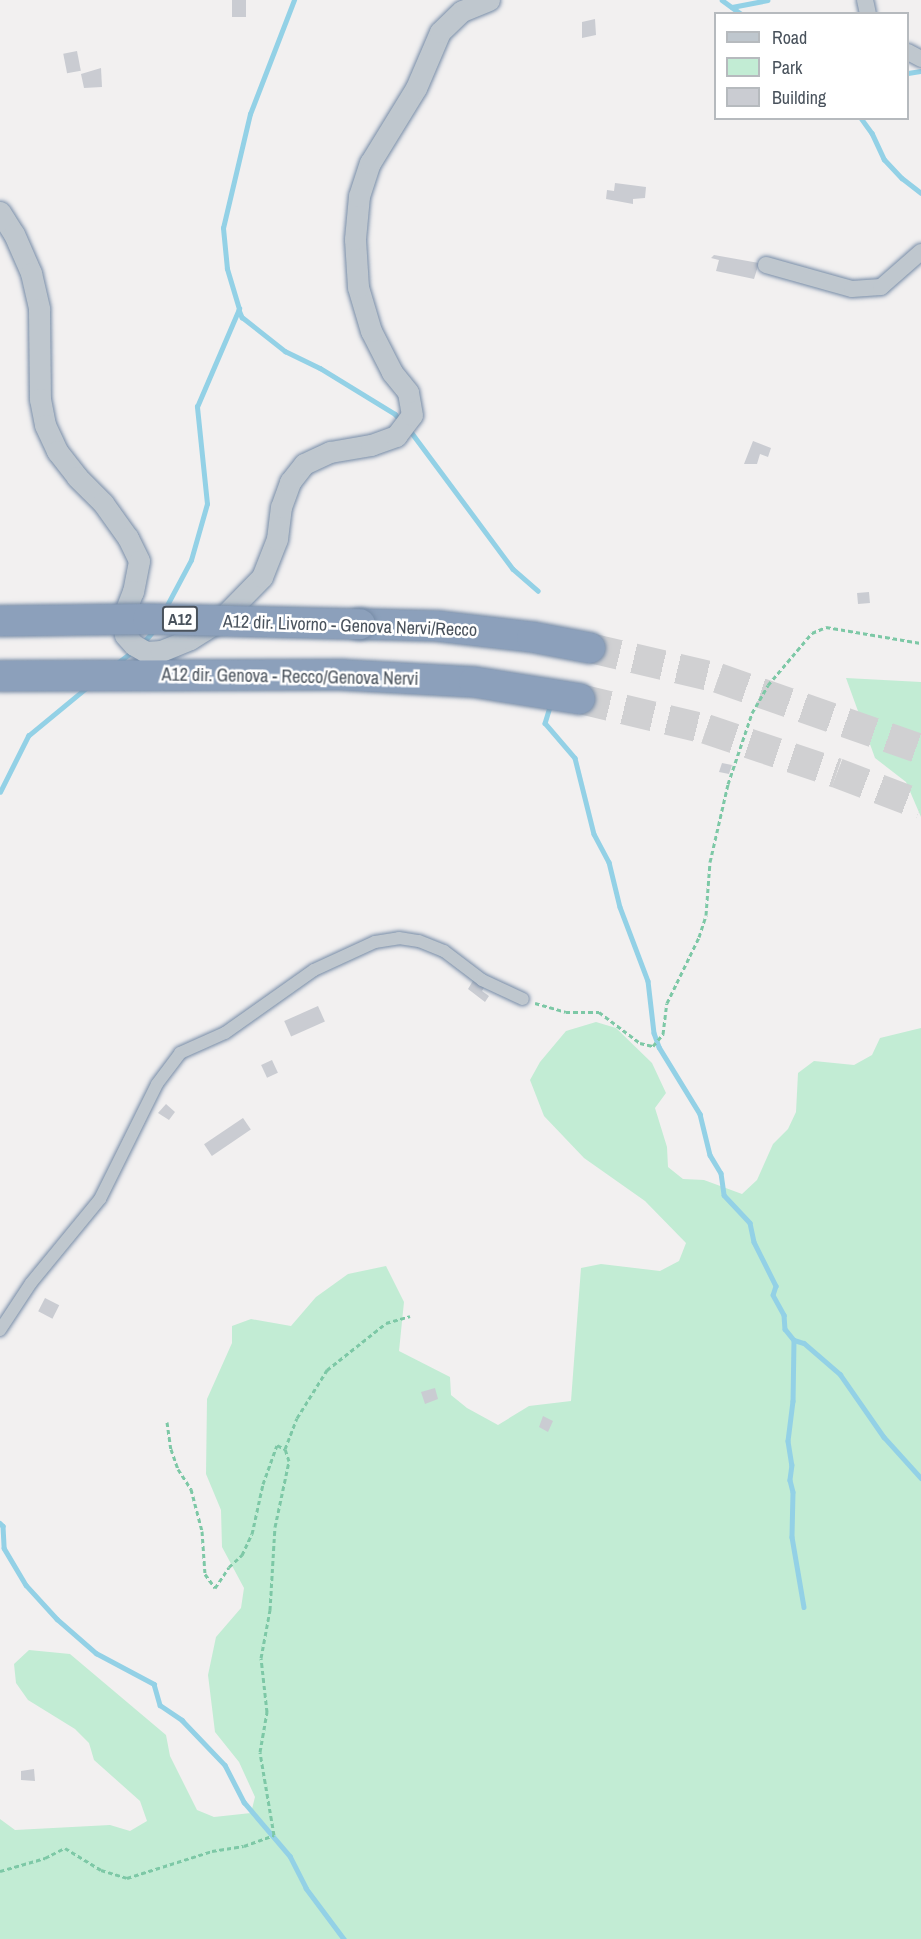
<!DOCTYPE html>
<html>
<head>
<meta charset="utf-8">
<style>
	body { margin:0 }
	#map { position:relative; width:921px; height:1939px; overflow:hidden; background:#f2f0f0; font-family:"Archivo Narrow",sans-serif }
	div>[style] { position:absolute }
	[style*='--x'] { left:calc(var(--x)*1px); top:calc(var(--y)*1px); width:calc(var(--w)*1px); rotate:calc(var(--a)*1deg) }
	.green>* { inset:0; background:#c2ecd4 }
	.stream>* { height:4.5px; margin:-2.25px; padding:0 2.25px; transform-origin:2.25px; border-radius:2.25px; background:#93d1e6 }
	.building>* { inset:0; background:#caccd2; transform-origin:0 0 }
	.motorway-tunnel>* { height:30px; margin-top:-15px; transform-origin:0; background:repeating-linear-gradient(90deg,#d0d0d2 0 30px,transparent 0 45px) }
	.path>* { height:3px; margin-top:-1.5px; transform-origin:0; background:repeating-linear-gradient(90deg,#7dc8a6 0 4.5px,transparent 0 7.5px) }
	.roads { filter:drop-shadow(0 0 2px #778ca7) drop-shadow(0 0 2px #778ca7) }
	.pedestrian>* { height:12px; margin:-6px; padding:0 6px; transform-origin:6px; border-radius:6px; background:#bfc7ce }
	.minor>* { height:16px; margin:-8px; padding:0 8px; transform-origin:8px; border-radius:8px; background:#bfc7ce }
	.tertiary>* { height:21px; margin:-10.5px; padding:0 10.5px; transform-origin:10.5px; border-radius:10.5px; background:#bfc7ce }
	.motorway>* { height:30px; margin:-15px; padding:0 15px; transform-origin:15px; border-radius:15px; background:#8ca0bb }
	.bridges { filter:drop-shadow(0 0 2px #778ca7) drop-shadow(0 0 2px #778ca7) }
	.motorway-bridge>* { height:30px; margin:-15px; padding:0 15px; transform-origin:15px; border-radius:15px; background:#8ca0bb }
	span { translate:-50% -50%; white-space:nowrap; text-align:center; line-height:1.15; -webkit-text-stroke:5px #fff; paint-order:stroke }
	.shield-label span { padding:2px 4px; background:#fff; border:2px solid; border-radius:4px; -webkit-text-stroke-width:0 }
	.shield-label { font-size:16px; color:#49525c; font-weight:700 }
	.street-label { font-size:18px; color:#49525c }
	.legend { position:absolute; left:714px; top:12px; width:195px; height:108px; box-sizing:border-box; background:#fff; border:2px solid #b6babe; margin:0; padding:8px 10px; list-style:none; font-size:18px; color:#49525c }
	.legend li { display:flex; align-items:center; gap:12px; height:30px }
	.legend b { width:30px; border:2px solid #b6babe }
</style>
</head>
<body>
<div id="map">
	<div class="green">
		<i style="clip-path:polygon(846px 678px,921px 682px,921px 817px,906px 782px,875px 758px)"></i>
		<i style="clip-path:polygon(596px 1022px,616px 1028px,652px 1063px,666px 1093px,655px 1108px,667px 1147px,668px 1167px,683px 1179px,704px 1180px,742px 1194px,757px 1180px,773px 1144px,788px 1129px,796px 1112px,798px 1073px,814px 1061px,854px 1065px,872px 1055px,880px 1038px,921px 1028px,921px 1939px,0 1939px,0 1819px,15px 1830px,110px 1825px,130px 1831px,147px 1821px,140px 1801px,94px 1760px,89px 1743px,75px 1729px,28px 1700px,16px 1683px,14px 1664px,29px 1650px,70px 1654px,166px 1735px,170px 1756px,197px 1810px,214px 1817px,251px 1813px,255px 1797px,239px 1762px,215px 1732px,208px 1675px,216px 1637px,241px 1608px,244px 1588px,222px 1547px,221px 1510px,206px 1474px,207px 1399px,232px 1343px,232px 1326px,251px 1319px,291px 1326px,316px 1297px,348px 1274px,386px 1266px,404px 1302px,399px 1351px,450px 1377px,451px 1395px,467px 1408px,498px 1425px,529px 1406px,571px 1401px,581px 1268px,601px 1264px,660px 1271px,679px 1261px,686px 1243px,645px 1201px,584px 1158px,544px 1116px,530px 1080px,540px 1062px,566px 1031px)"></i>
	</div>
	<div class="stream">
		<i style="--x:722;--y:0;--w:24;--a:36"></i>
		<i style="--x:732;--y:7;--w:36;--a:-11"></i>
		<i style="--x:908;--y:73;--w:13;--a:-9"></i>
		<i style="--x:861;--y:118;--w:19;--a:54"></i>
		<i style="--x:872;--y:133;--w:29;--a:65"></i>
		<i style="--x:884;--y:159;--w:26;--a:47"></i>
		<i style="--x:902;--y:178;--w:24;--a:38"></i>
		<i style="--x:239;--y:310;--w:8;--a:67"></i>
		<i style="--x:242;--y:317;--w:55;--a:38.3"></i>
		<i style="--x:285;--y:351;--w:39;--a:26"></i>
		<i style="--x:320;--y:368;--w:88;--a:31.5"></i>
		<i style="--x:395;--y:414;--w:9;--a:49"></i>
		<i style="--x:409;--y:429;--w:174;--a:53.4"></i>
		<i style="--x:513;--y:569;--w:33;--a:41"></i>
		<i style="--x:165;--y:609;--w:55;--a:-62"></i>
		<i style="--x:191;--y:560;--w:58;--a:-74.1"></i>
		<i style="--x:207;--y:504;--w:98;--a:-95.9"></i>
		<i style="--x:197;--y:407;--w:107;--a:-66.8"></i>
		<i style="--x:239;--y:309;--w:42;--a:-106.7"></i>
		<i style="--x:227;--y:269;--w:41;--a:-95.6"></i>
		<i style="--x:223;--y:228;--w:117;--a:-76.7"></i>
		<i style="--x:250;--y:114;--w:122;--a:-68.9"></i>
		<i style="--x:142;--y:644;--w:18;--a:-49"></i>
		<i style="--x:116;--y:664;--w:21;--a:-37"></i>
		<i style="--x:550;--y:707;--w:17;--a:107"></i>
		<i style="--x:545;--y:723;--w:46;--a:49.4"></i>
		<i style="--x:575;--y:758;--w:78;--a:76"></i>
		<i style="--x:594;--y:834;--w:32;--a:62"></i>
		<i style="--x:609;--y:862;--w:46;--a:76.3"></i>
		<i style="--x:620;--y:907;--w:79;--a:69.3"></i>
		<i style="--x:648;--y:981;--w:52;--a:83.4"></i>
		<i style="--x:654;--y:1033;--w:15;--a:70"></i>
		<i style="--x:659;--y:1047;--w:79;--a:58.5"></i>
		<i style="--x:700;--y:1114;--w:42;--a:76.3"></i>
		<i style="--x:710;--y:1155;--w:21;--a:59"></i>
		<i style="--x:721;--y:1173;--w:22;--a:82"></i>
		<i style="--x:724;--y:1195;--w:38;--a:47"></i>
		<i style="--x:750;--y:1223;--w:19;--a:78"></i>
		<i style="--x:754;--y:1242;--w:49;--a:63.4"></i>
		<i style="--x:776;--y:1286;--w:9;--a:108"></i>
		<i style="--x:773;--y:1295;--w:23;--a:61"></i>
		<i style="--x:784;--y:1315;--w:14;--a:86"></i>
		<i style="--x:785;--y:1329;--w:14;--a:51"></i>
		<i style="--x:794;--y:1340;--w:10;--a:17"></i>
		<i style="--x:804;--y:1343;--w:48;--a:40.7"></i>
		<i style="--x:840;--y:1374;--w:77;--a:55.1"></i>
		<i style="--x:884;--y:1437;--w:55;--a:47.9"></i>
		<i style="--x:0;--y:792;--w:63;--a:-63.4"></i>
		<i style="--x:28;--y:736;--w:75;--a:-39.6"></i>
		<i style="--x:794;--y:1340;--w:61;--a:90.9"></i>
		<i style="--x:793;--y:1401;--w:40;--a:97.1"></i>
		<i style="--x:788;--y:1441;--w:24;--a:81"></i>
		<i style="--x:792;--y:1465;--w:15;--a:98"></i>
		<i style="--x:790;--y:1480;--w:12;--a:76"></i>
		<i style="--x:793;--y:1492;--w:45;--a:91.3"></i>
		<i style="--x:792;--y:1537;--w:71;--a:80.3"></i>
		<i style="--x:0;--y:1523;--w:4;--a:45"></i>
		<i style="--x:3;--y:1526;--w:22;--a:87"></i>
		<i style="--x:4;--y:1548;--w:43;--a:59.3"></i>
		<i style="--x:26;--y:1585;--w:46;--a:47.6"></i>
		<i style="--x:57;--y:1619;--w:52;--a:41.1"></i>
		<i style="--x:96;--y:1653;--w:66;--a:28.1"></i>
		<i style="--x:154;--y:1684;--w:22;--a:74"></i>
		<i style="--x:160;--y:1705;--w:27;--a:34"></i>
		<i style="--x:182;--y:1720;--w:62;--a:46.3"></i>
		<i style="--x:225;--y:1765;--w:42;--a:62.8"></i>
		<i style="--x:244;--y:1802;--w:71;--a:49.6"></i>
		<i style="--x:290;--y:1856;--w:36;--a:63"></i>
		<i style="--x:306;--y:1888;--w:64;--a:53.3"></i>
	</div>
	<div class="building">
		<i style="left:232px;top:0;width:14px;height:17px"></i>
		<i style="clip-path:polygon(595px 19px,596px 35px,582px 38px,582px 22px)"></i>
		<i style="left:77px;top:51px;width:20px;height:14px;rotate:79deg"></i>
		<i style="clip-path:polygon(101px 68px,102px 87px,84px 88px,81px 74px)"></i>
		<i style="clip-path:polygon(615px 183px,646px 187px,645px 198px,633px 199px,633px 204px,606px 199px,607px 190px,614px 191px)"></i>
		<i style="clip-path:polygon(714px 255px,759px 263px,754px 279px,716px 271px,719px 260px,711px 258px)"></i>
		<i style="clip-path:polygon(753px 441px,771px 448px,768px 457px,760px 454px,757px 464px,744px 464px)"></i>
		<i style="left:869px;top:592px;width:11px;height:12px;rotate:85deg"></i>
		<i style="clip-path:polygon(722px 763px,732px 765px,729px 774px,719px 772px)"></i>
		<i style="clip-path:polygon(474px 979px,485px 986px,482px 991px,489px 996px,485px 1002px,468px 989px)"></i>
		<i style="left:318px;top:1006px;width:17px;height:37px;rotate:66deg"></i>
		<i style="left:272px;top:1060px;width:14px;height:12px;rotate:65deg"></i>
		<i style="clip-path:polygon(166px 1104px,175px 1112px,169px 1120px,158px 1113px)"></i>
		<i style="left:243px;top:1118px;width:14px;height:47px;rotate:56deg"></i>
		<i style="left:45px;top:1298px;width:16px;height:15px;rotate:27deg"></i>
		<i style="clip-path:polygon(435px 1388px,438px 1399px,425px 1404px,421px 1392px)"></i>
		<i style="clip-path:polygon(543px 1416px,553px 1421px,548px 1432px,539px 1427px)"></i>
		<i style="clip-path:polygon(34px 1769px,35px 1781px,21px 1780px,21px 1771px)"></i>
	</div>
	<div class="motorway-tunnel">
		<i style="--x:590;--y:648;--w:131;--a:13.2"></i>
		<i style="--x:718;--y:678;--w:215;--a:19.3"></i>
		<i style="--x:580;--y:699;--w:130;--a:13.4"></i>
		<i style="--x:706;--y:729;--w:138;--a:18.6"></i>
		<i style="--x:837;--y:773;--w:90;--a:20.9"></i>
	</div>
	<div class="path">
		<i style="--x:535;--y:1003;--w:32;--a:16"></i>
		<i style="--x:566;--y:1012;--w:33;--a:0"></i>
		<i style="--x:599;--y:1012;--w:51;--a:37.1"></i>
		<i style="--x:640;--y:1043;--w:13;--a:13"></i>
		<i style="--x:653;--y:1046;--w:16;--a:-50"></i>
		<i style="--x:663;--y:1034;--w:31;--a:-83"></i>
		<i style="--x:667;--y:1003;--w:73;--a:-64.1"></i>
		<i style="--x:699;--y:937;--w:23;--a:-72"></i>
		<i style="--x:706;--y:915;--w:53;--a:-85.7"></i>
		<i style="--x:710;--y:862;--w:80;--a:-77"></i>
		<i style="--x:728;--y:784;--w:75;--a:-71.3"></i>
		<i style="--x:752;--y:713;--w:32;--a:-60"></i>
		<i style="--x:768;--y:685;--w:68;--a:-49.8"></i>
		<i style="--x:812;--y:633;--w:15;--a:-23"></i>
		<i style="--x:826;--y:627;--w:96;--a:9.6"></i>
		<i style="--x:167;--y:1422;--w:27;--a:82"></i>
		<i style="--x:171;--y:1449;--w:21;--a:71"></i>
		<i style="--x:178;--y:1469;--w:24;--a:57"></i>
		<i style="--x:191;--y:1489;--w:43;--a:75.3"></i>
		<i style="--x:202;--y:1531;--w:43;--a:86"></i>
		<i style="--x:205;--y:1574;--w:17;--a:54"></i>
		<i style="--x:215;--y:1588;--w:25;--a:-56"></i>
		<i style="--x:229;--y:1567;--w:18;--a:-43"></i>
		<i style="--x:242;--y:1555;--w:23;--a:-65"></i>
		<i style="--x:252;--y:1534;--w:51;--a:-77.6"></i>
		<i style="--x:263;--y:1484;--w:41;--a:-70.3"></i>
		<i style="--x:277;--y:1445;--w:9;--a:27"></i>
		<i style="--x:0;--y:1871;--w:47;--a:-16.1"></i>
		<i style="--x:45;--y:1858;--w:22;--a:-27"></i>
		<i style="--x:65;--y:1848;--w:42;--a:31.4"></i>
		<i style="--x:101;--y:1870;--w:27;--a:17"></i>
		<i style="--x:127;--y:1878;--w:89;--a:-17.6"></i>
		<i style="--x:212;--y:1851;--w:32;--a:-9"></i>
		<i style="--x:244;--y:1846;--w:32;--a:-20"></i>
		<i style="--x:274;--y:1835;--w:84;--a:-99.6"></i>
		<i style="--x:260;--y:1752;--w:41;--a:-80.1"></i>
		<i style="--x:267;--y:1712;--w:54;--a:-96.3"></i>
		<i style="--x:261;--y:1658;--w:49;--a:-79.4"></i>
		<i style="--x:270;--y:1610;--w:83;--a:-86.6"></i>
		<i style="--x:275;--y:1527;--w:67;--a:-78"></i>
		<i style="--x:289;--y:1461;--w:13;--a:-108"></i>
		<i style="--x:285;--y:1449;--w:33;--a:-69"></i>
		<i style="--x:297;--y:1418;--w:57;--a:-58"></i>
		<i style="--x:327;--y:1370;--w:75;--a:-38.5"></i>
		<i style="--x:386;--y:1323;--w:25;--a:-16"></i>
	</div>
	<div class="roads">
		<div class="pedestrian">
			<i style="--x:0;--y:1330;--w:56;--a:-56.6"></i>
			<i style="--x:31;--y:1283;--w:109;--a:-50.6"></i>
			<i style="--x:100;--y:1199;--w:128;--a:-63.6"></i>
			<i style="--x:157;--y:1084;--w:39;--a:-53"></i>
			<i style="--x:180;--y:1053;--w:49;--a:-24"></i>
			<i style="--x:225;--y:1033;--w:109;--a:-35.3"></i>
			<i style="--x:314;--y:970;--w:67;--a:-24.7"></i>
			<i style="--x:375;--y:942;--w:24;--a:-9"></i>
			<i style="--x:399;--y:938;--w:20;--a:9"></i>
			<i style="--x:419;--y:941;--w:27;--a:22"></i>
			<i style="--x:444;--y:951;--w:48;--a:37.3"></i>
			<i style="--x:482;--y:980;--w:45;--a:24.9"></i>
		</div>
		<div class="minor">
			<i style="--x:865;--y:0;--w:14;--a:78"></i>
			<i style="--x:908;--y:52;--w:15;--a:28"></i>
			<i style="--x:766;--y:265;--w:89;--a:15.6"></i>
			<i style="--x:852;--y:289;--w:29;--a:-4"></i>
			<i style="--x:881;--y:287;--w:53;--a:-41.2"></i>
		</div>
		<div class="tertiary">
			<i style="--x:0;--y:212;--w:26;--a:58"></i>
			<i style="--x:14;--y:234;--w:43;--a:66.4"></i>
			<i style="--x:31;--y:273;--w:37;--a:77"></i>
			<i style="--x:39;--y:309;--w:90;--a:89.4"></i>
			<i style="--x:40;--y:399;--w:26;--a:79"></i>
			<i style="--x:45;--y:425;--w:29;--a:65"></i>
			<i style="--x:57;--y:451;--w:33;--a:52"></i>
			<i style="--x:77;--y:477;--w:37;--a:45"></i>
			<i style="--x:103;--y:503;--w:43;--a:54.5"></i>
			<i style="--x:128;--y:538;--w:25;--a:64"></i>
			<i style="--x:139;--y:561;--w:31;--a:101"></i>
			<i style="--x:133;--y:591;--w:30;--a:111"></i>
			<i style="--x:122;--y:619;--w:16;--a:79"></i>
			<i style="--x:125;--y:635;--w:13;--a:48"></i>
			<i style="--x:134;--y:645;--w:14;--a:30"></i>
			<i style="--x:146;--y:652;--w:15;--a:-4"></i>
			<i style="--x:161;--y:651;--w:31;--a:-22"></i>
			<i style="--x:190;--y:639;--w:36;--a:-32"></i>
			<i style="--x:220;--y:620;--w:60;--a:-45.7"></i>
			<i style="--x:262;--y:577;--w:41;--a:-68.5"></i>
			<i style="--x:277;--y:539;--w:32;--a:-83"></i>
			<i style="--x:281;--y:507;--w:27;--a:-70"></i>
			<i style="--x:290;--y:482;--w:23;--a:-52"></i>
			<i style="--x:304;--y:464;--w:29;--a:-25"></i>
			<i style="--x:330;--y:452;--w:42;--a:-9.7"></i>
			<i style="--x:371;--y:445;--w:27;--a:-20"></i>
			<i style="--x:396;--y:436;--w:26;--a:-53"></i>
			<i style="--x:412;--y:415;--w:23;--a:-100"></i>
			<i style="--x:408;--y:392;--w:26;--a:-129"></i>
			<i style="--x:392;--y:372;--w:46;--a:-117.1"></i>
			<i style="--x:371;--y:331;--w:46;--a:-106.5"></i>
			<i style="--x:358;--y:287;--w:48;--a:-93.6"></i>
			<i style="--x:355;--y:239;--w:43;--a:-84.7"></i>
			<i style="--x:359;--y:196;--w:35;--a:-72"></i>
			<i style="--x:370;--y:163;--w:88;--a:-58.5"></i>
			<i style="--x:416;--y:88;--w:61;--a:-66.8"></i>
			<i style="--x:440;--y:32;--w:30;--a:-44"></i>
			<i style="--x:462;--y:11;--w:29;--a:-22"></i>
		</div>
		<div class="motorway">
			<i style="--x:360;--y:624;--w:77;--a:1.5"></i>
			<i style="--x:437;--y:626;--w:96;--a:6.6"></i>
			<i style="--x:532;--y:637;--w:59;--a:10.7"></i>
			<i style="--x:0;--y:676;--w:344;--a:-0.2"></i>
			<i style="--x:344;--y:675;--w:130;--a:3.1"></i>
			<i style="--x:474;--y:682;--w:107;--a:9.1"></i>
		</div>
	</div>
	<div class="bridges">
		<div class="motorway-bridge">
			<i style="--x:0;--y:621;--w:148;--a:-0.8"></i>
			<i style="--x:148;--y:619;--w:212;--a:1.4"></i>
		</div>
	</div>
	<div class="shield-label">
		<span style="left:180px;top:619px">A12</span>
	</div>
	<div class="street-label">
		<span style="left:350px;top:626px;rotate:2deg">A12 dir. Livorno - Genova Nervi/Recco</span>
		<span style="left:290px;top:677px;rotate:1deg">A12 dir. Genova - Recco/Genova Nervi</span>
	</div>
	<ul class="legend">
	<li><b style="height:8px;background:#bfc7ce"></b>Road</li>
	<li><b style="height:16px;background:#c2ecd4"></b>Park</li>
	<li><b style="height:16px;background:#caccd2"></b>Building</li>
	</ul>
</div>
</body>
</html>
